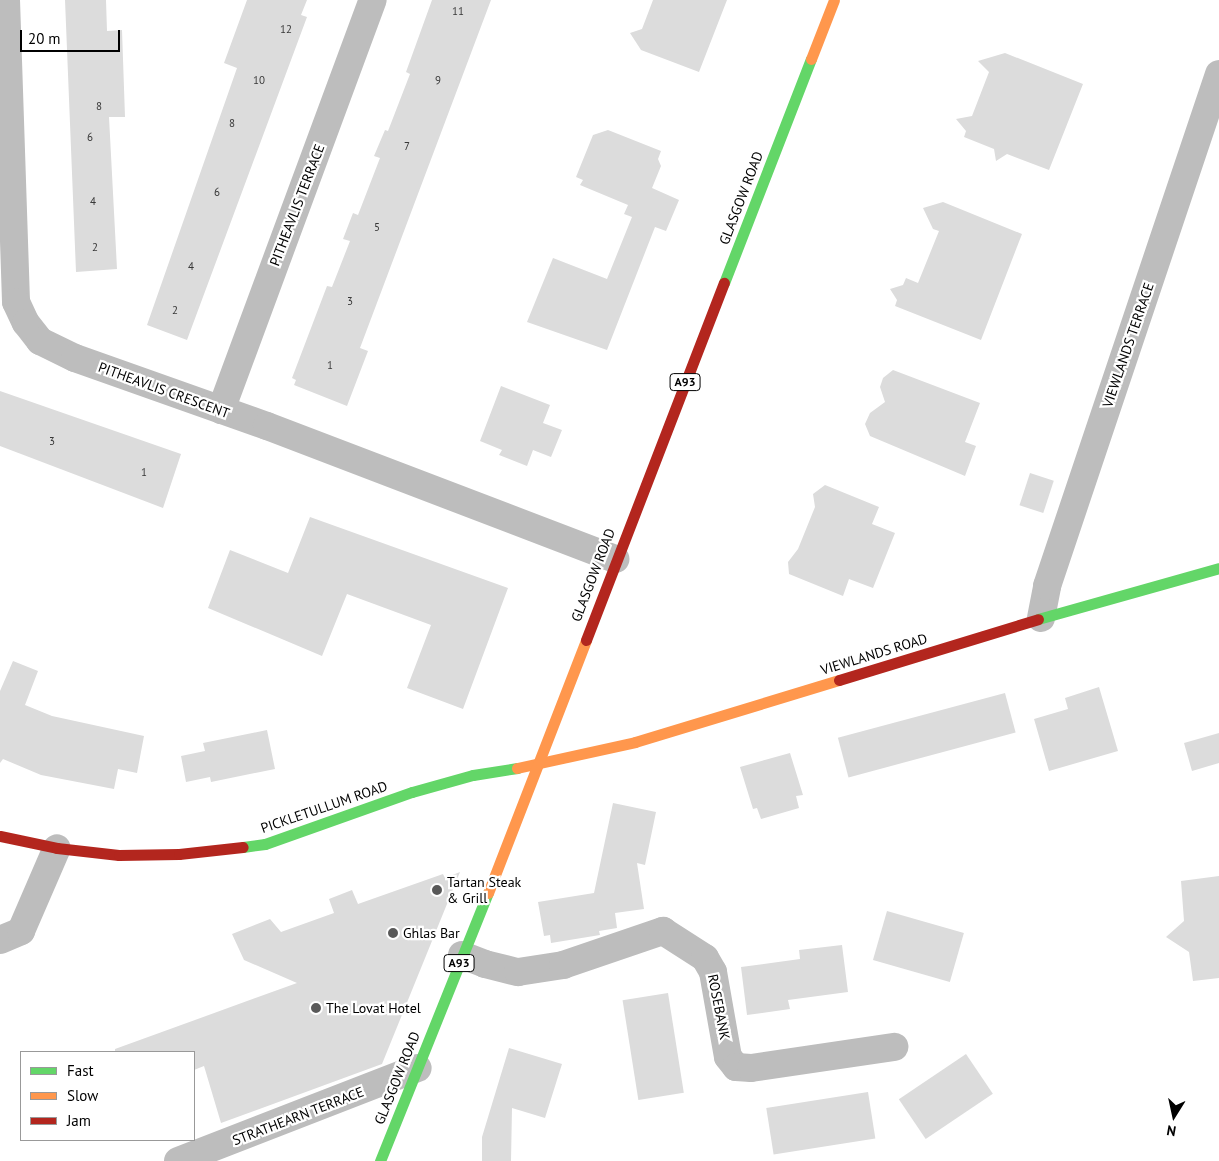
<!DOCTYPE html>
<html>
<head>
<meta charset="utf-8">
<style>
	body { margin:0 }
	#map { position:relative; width:1219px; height:1161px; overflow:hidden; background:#fff; font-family:"PT Sans",sans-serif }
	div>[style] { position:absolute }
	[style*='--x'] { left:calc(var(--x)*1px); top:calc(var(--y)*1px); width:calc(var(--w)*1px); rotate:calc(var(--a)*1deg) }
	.building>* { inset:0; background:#dcdcdc; transform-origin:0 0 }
	.street>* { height:28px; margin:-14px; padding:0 14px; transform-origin:14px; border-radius:14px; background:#bdbdbd }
	.fast>* { height:11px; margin:-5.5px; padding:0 5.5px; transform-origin:5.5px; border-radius:5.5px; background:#63d668 }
	.slow>* { height:11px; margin:-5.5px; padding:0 5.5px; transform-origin:5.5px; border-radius:5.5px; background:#ff974d }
	.jam>* { height:11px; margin:-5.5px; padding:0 5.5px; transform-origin:5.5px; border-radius:5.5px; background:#b3261e }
	.dots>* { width:14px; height:14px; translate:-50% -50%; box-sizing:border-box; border:2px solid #fff; border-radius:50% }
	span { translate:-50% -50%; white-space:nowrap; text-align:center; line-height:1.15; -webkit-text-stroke:4.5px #fff; paint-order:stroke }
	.number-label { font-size:11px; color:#373737 }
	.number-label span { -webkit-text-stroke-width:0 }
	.shield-label span { padding:1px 4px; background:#fff; border:1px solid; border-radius:4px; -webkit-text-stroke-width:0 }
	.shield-label { font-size:12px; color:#000; font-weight:700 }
	.street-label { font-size:14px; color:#000 }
	.poi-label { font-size:14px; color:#000 }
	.left { translate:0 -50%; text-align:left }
	.legend { position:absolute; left:20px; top:1051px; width:175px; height:90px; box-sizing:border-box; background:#fff; border:1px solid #999; margin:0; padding:6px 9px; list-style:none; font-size:15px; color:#000 }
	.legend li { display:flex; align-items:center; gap:10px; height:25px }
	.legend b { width:25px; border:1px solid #999 }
	.north { position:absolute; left:1149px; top:1091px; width:50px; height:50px; -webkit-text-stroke:4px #fff; paint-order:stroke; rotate:190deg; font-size:14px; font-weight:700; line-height:20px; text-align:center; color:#000 }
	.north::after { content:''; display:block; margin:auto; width:18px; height:22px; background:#000; clip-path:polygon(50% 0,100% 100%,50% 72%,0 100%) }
	.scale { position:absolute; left:20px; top:30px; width:100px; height:22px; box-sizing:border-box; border:2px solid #000; border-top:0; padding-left:6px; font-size:15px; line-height:18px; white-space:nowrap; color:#000; -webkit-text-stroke:4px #fff; paint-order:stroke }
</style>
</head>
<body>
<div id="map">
	<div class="building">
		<i style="clip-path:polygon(65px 0,106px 0,107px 31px,122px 30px,125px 117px,109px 117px,117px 269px,76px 272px)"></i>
		<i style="clip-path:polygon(247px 0,307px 0,301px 15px,307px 17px,187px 340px,147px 325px,237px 68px,224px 63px)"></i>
		<i style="clip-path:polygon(432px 0,491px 0,360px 348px,368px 351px,347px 406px,294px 385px,296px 380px,292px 378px,327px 286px,332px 287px,350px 241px,343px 239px,353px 213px,358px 215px,380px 158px,374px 156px,385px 130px,388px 131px,410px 74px,406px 72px)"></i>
		<i style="clip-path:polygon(653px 0,727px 0,699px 72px,641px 50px,630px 33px,642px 29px)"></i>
		<i style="clip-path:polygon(1005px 53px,1083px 84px,1049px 170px,1007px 154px,996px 161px,994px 149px,964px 137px,966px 131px,956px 119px,972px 116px,989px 72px,978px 61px)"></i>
		<i style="clip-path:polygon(608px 130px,661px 151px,658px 159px,661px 166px,652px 188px,679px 200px,666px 231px,655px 227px,607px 350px,527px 322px,553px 258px,607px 279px,632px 217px,624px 214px,628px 205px,580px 185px,583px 180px,576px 177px,593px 135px)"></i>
		<i style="clip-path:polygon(943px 202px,1022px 234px,981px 340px,895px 306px,897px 300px,890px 289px,903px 285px,906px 278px,918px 283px,939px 231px,933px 229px,923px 208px)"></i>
		<i style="clip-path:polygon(893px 370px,980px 403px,965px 442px,976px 446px,965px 476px,870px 436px,865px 424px,870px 413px,885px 402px,880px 387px,883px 378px)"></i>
		<i style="clip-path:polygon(501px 386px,550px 405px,543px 423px,562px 430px,551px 457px,533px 450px,527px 466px,499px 455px,502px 450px,480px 441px)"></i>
		<i style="clip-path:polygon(0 391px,181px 454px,163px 508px,0 446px)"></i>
		<i style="left:1030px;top:473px;width:25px;height:34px;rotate:18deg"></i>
		<i style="clip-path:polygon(825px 485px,879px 507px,872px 524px,895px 533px,873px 588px,849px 579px,843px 596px,789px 574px,788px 562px,798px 549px,815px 507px,813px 494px)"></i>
		<i style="clip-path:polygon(310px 517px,508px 588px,463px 709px,407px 688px,431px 625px,347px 594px,322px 656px,208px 608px,230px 550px,288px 573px)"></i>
		<i style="clip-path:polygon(13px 661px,38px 671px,25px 705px,52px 716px,144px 736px,137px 773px,118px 769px,114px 789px,41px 775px,3px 759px,0 763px,0 691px)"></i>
		<i style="clip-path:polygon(1099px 687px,1118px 751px,1049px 771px,1034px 719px,1068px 709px,1065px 698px)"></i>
		<i style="left:1005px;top:693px;width:41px;height:173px;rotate:75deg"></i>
		<i style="clip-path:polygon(267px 730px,275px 769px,211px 782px,210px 777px,186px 782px,181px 756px,205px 751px,203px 743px)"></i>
		<i style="clip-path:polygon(1219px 733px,1219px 763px,1192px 771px,1184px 743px)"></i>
		<i style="clip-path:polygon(790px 753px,803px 795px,796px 796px,799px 808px,761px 819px,757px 808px,753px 809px,740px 767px)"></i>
		<i style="clip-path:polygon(613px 803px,656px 812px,645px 865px,637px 863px,644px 909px,615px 913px,617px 928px,599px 931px,600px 935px,551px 943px,550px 935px,544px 936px,538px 902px,594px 893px)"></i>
		<i style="clip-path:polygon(460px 872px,382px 1064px,221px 1123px,204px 1066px,194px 1070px,194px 1052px,115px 1052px,115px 1049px,297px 983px,244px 960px,232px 934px,270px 919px,281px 932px,334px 913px,329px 899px,352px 890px,358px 904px,443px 874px,445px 878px)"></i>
		<i style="clip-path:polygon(1219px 876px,1219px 978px,1193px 981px,1189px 952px,1166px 937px,1184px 921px,1181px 881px)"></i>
		<i style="left:887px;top:911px;width:80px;height:51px;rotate:16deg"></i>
		<i style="clip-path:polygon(842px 945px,848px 992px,788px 1000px,790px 1009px,747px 1015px,741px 967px,800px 959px,799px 950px)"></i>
		<i style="left:668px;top:993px;width:101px;height:46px;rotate:81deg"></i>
		<i style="clip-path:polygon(509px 1048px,562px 1064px,545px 1118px,512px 1108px,511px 1161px,482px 1161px,482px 1137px)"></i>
		<i style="left:966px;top:1054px;width:48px;height:81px;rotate:56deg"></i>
		<i style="left:868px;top:1092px;width:47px;height:103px;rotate:81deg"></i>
	</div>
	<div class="street">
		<i style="--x:6;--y:0;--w:302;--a:88.1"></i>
		<i style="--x:16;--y:302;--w:23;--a:65"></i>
		<i style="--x:26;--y:323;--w:23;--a:52"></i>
		<i style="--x:40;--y:341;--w:39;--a:26"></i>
		<i style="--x:75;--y:358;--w:204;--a:19.5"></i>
		<i style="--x:267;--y:426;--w:373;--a:20.9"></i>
		<i style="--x:221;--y:410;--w:437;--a:-69.7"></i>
		<i style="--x:1041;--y:618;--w:33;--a:-79"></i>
		<i style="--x:1047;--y:586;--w:540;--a:-71.43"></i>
		<i style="--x:0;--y:940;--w:23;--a:-23"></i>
		<i style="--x:21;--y:931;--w:90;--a:-66.6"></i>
		<i style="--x:462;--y:955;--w:25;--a:21"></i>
		<i style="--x:485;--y:964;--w:34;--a:14"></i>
		<i style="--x:518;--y:972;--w:46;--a:-8.8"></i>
		<i style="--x:563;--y:965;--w:106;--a:-18.8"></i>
		<i style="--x:663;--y:931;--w:50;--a:32.7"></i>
		<i style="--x:705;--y:958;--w:16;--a:60"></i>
		<i style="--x:713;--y:972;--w:86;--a:80"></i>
		<i style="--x:728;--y:1057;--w:13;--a:51"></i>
		<i style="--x:736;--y:1067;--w:15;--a:4"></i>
		<i style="--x:751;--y:1068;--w:145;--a:-8.4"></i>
		<i style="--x:178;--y:1161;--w:257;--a:-21.2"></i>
	</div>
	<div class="fast">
		<i style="--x:724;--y:283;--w:240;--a:-68.8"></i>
		<i style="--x:1038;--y:619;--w:188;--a:-15.7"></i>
		<i style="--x:243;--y:847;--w:22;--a:-8"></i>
		<i style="--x:265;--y:844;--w:156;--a:-19.5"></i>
		<i style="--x:412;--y:792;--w:63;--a:-15.6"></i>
		<i style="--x:473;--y:775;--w:45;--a:-9"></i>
		<i style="--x:380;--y:1161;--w:289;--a:-68.1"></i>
	</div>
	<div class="slow">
		<i style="--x:811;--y:59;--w:63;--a:-68.7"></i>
		<i style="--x:517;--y:768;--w:121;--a:-12.4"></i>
		<i style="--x:635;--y:742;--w:213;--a:-16.9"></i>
		<i style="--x:488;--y:893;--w:271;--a:-68.8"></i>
	</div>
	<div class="jam">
		<i style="--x:586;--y:640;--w:383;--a:-68.9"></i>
		<i style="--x:839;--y:680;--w:208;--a:-17"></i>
		<i style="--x:0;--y:836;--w:58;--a:11.9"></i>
		<i style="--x:57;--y:848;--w:62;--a:6.4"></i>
		<i style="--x:119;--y:855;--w:60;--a:-1"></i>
		<i style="--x:179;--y:854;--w:64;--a:-6.2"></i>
	</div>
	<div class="dots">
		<i style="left:437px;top:890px;background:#595959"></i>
		<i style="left:393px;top:933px;background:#595959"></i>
		<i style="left:316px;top:1008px;background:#595959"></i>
	</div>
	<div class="number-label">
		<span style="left:458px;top:11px">11</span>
		<span style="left:286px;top:29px">12</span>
		<span style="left:259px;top:80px">10</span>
		<span style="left:438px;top:80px">9</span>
		<span style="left:99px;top:106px">8</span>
		<span style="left:232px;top:123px">8</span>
		<span style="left:90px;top:137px">6</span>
		<span style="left:407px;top:146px">7</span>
		<span style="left:217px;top:192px">6</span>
		<span style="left:93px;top:201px">4</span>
		<span style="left:377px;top:227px">5</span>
		<span style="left:95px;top:247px">2</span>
		<span style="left:191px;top:266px">4</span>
		<span style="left:350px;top:301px">3</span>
		<span style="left:175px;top:310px">2</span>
		<span style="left:330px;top:365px">1</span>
		<span style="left:52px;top:441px">3</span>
		<span style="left:144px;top:472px">1</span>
	</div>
	<div class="shield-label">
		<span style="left:685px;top:382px">A93</span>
		<span style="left:459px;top:963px">A93</span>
	</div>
	<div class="street-label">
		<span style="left:741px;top:198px;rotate:-69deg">GLASGOW ROAD</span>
		<span style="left:297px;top:205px;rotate:-69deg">PITHEAVLIS TERRACE</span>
		<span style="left:1128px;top:345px;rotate:-71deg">VIEWLANDS TERRACE</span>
		<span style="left:164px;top:390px;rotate:20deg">PITHEAVLIS CRESCENT</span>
		<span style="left:593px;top:575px;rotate:-69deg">GLASGOW ROAD</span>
		<span style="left:874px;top:654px;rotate:-17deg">VIEWLANDS ROAD</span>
		<span style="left:324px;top:807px;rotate:-19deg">PICKLETULLUM ROAD</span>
		<span style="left:719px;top:1007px;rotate:79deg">ROSEBANK</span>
		<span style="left:397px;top:1078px;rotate:-68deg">GLASGOW ROAD</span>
		<span style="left:298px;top:1116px;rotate:-21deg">STRATHEARN TERRACE</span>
	</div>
	<div class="poi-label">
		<span class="left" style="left:447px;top:890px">Tartan Steak<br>&amp; Grill</span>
		<span class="left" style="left:403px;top:933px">Ghlas Bar</span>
		<span class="left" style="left:326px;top:1008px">The Lovat Hotel</span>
	</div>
	<ul class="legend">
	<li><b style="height:6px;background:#63d668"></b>Fast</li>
	<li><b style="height:6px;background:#ff974d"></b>Slow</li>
	<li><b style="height:6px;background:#b3261e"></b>Jam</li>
	</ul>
	<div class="north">N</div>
	<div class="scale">20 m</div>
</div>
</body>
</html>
